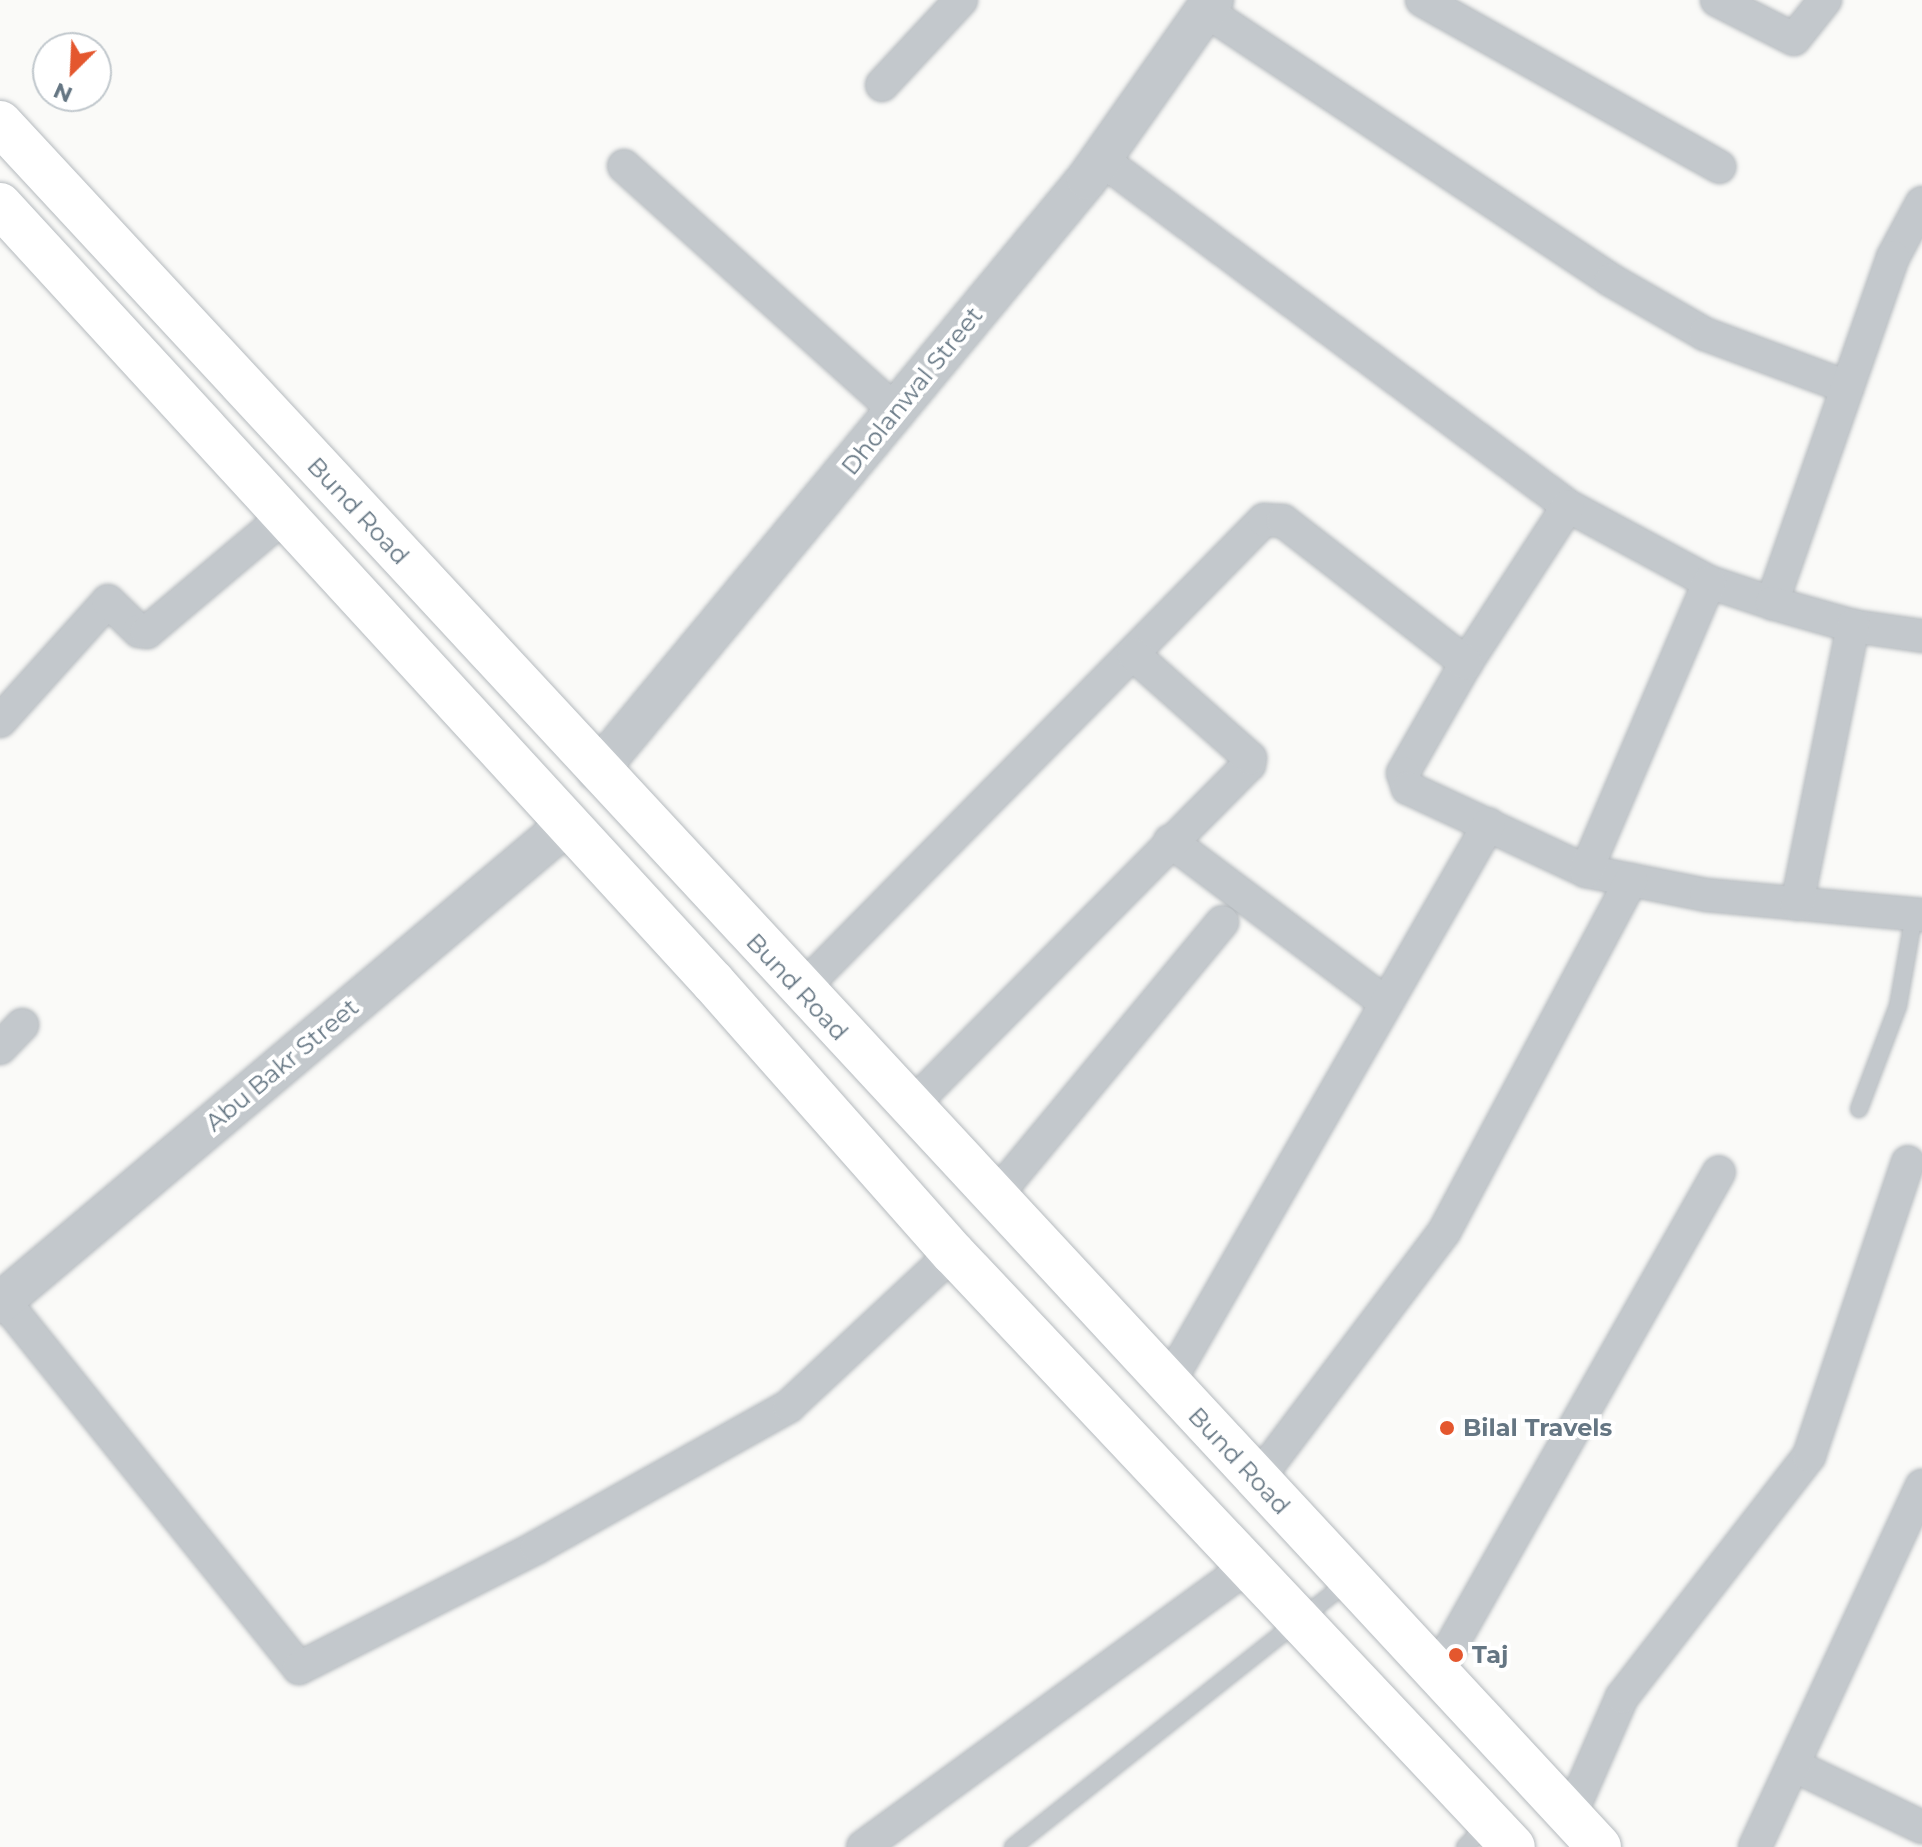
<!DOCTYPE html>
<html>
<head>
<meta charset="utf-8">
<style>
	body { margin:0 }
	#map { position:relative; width:1922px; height:1847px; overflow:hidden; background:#fafaf8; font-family:Montserrat,sans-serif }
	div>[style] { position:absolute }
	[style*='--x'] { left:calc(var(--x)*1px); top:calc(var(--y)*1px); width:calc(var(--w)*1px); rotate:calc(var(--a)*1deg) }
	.roads { filter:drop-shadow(0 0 2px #b5babe) drop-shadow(0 0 2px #b5babe) }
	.service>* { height:16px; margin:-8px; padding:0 8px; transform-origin:8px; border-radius:8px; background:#c3c8cc }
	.minor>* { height:32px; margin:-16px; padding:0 16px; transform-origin:16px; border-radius:16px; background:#c3c8cc }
	.tertiary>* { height:40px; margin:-20px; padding:0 20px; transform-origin:20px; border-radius:20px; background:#c3c8cc }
	.primary>* { height:44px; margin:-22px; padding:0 22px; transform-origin:22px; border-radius:22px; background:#fff }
	.dots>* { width:22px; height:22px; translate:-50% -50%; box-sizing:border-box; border:4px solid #fff; border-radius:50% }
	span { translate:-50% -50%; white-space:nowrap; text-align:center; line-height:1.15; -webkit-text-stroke:8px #fff; paint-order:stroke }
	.street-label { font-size:24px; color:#657683 }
	.poi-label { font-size:24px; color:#657683; font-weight:700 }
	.left { translate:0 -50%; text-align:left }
	.north { position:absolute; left:32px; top:32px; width:80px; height:80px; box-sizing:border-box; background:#fff; border:2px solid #c1c8cd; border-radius:50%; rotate:204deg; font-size:22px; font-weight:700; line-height:32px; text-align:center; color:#657683 }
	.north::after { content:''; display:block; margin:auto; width:28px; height:36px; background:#e4572e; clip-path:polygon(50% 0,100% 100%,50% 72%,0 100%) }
</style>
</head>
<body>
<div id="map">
	<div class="roads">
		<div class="service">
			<i style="--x:1859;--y:1109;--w:110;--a:-69.3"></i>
			<i style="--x:1898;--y:1006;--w:92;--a:-80"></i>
			<i style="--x:1013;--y:1847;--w:430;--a:-38.4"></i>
			<i style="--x:1465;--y:1847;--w:33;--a:-46"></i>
		</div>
		<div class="minor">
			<i style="--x:1422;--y:0;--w:341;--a:29.3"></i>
			<i style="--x:1717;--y:0;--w:86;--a:26.9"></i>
			<i style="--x:1794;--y:39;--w:50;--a:-51.5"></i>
			<i style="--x:1206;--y:11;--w:486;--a:33.6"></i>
			<i style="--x:1611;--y:280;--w:108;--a:29.9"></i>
			<i style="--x:1705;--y:334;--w:152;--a:20.5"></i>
			<i style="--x:882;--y:85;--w:116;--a:-47.1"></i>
			<i style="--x:1101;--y:159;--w:582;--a:36.61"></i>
			<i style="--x:1568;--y:506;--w:160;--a:28.3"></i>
			<i style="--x:1709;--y:582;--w:66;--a:18.4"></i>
			<i style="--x:624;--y:166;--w:366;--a:42"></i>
			<i style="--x:1922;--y:203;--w:61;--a:118.2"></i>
			<i style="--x:1893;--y:257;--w:367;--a:109.3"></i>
			<i style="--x:1772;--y:603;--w:84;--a:15.9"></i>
			<i style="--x:1853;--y:626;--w:70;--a:8.2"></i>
			<i style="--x:1568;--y:506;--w:187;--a:123"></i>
			<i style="--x:1466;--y:663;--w:127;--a:119.8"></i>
			<i style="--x:1403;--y:773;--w:16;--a:72"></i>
			<i style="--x:1408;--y:788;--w:196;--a:25"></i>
			<i style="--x:1586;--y:871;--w:122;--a:11.3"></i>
			<i style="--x:1706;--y:895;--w:217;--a:5.3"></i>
			<i style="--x:0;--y:721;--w:161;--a:-48"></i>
			<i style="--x:108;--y:601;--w:43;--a:44.1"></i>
			<i style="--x:139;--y:631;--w:8;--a:7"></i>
			<i style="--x:147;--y:632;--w:182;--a:-40.1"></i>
			<i style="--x:1170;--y:841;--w:270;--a:36.9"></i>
			<i style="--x:1586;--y:871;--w:314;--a:-66.9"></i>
			<i style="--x:1797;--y:904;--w:284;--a:-78.6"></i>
			<i style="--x:801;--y:990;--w:660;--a:-45.43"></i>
			<i style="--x:1264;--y:520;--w:19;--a:3"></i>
			<i style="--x:1283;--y:521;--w:232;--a:37.8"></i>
			<i style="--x:0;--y:1048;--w:32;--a:-46"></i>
			<i style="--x:910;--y:1107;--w:482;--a:-45.3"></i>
			<i style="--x:1249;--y:765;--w:7;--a:-82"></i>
			<i style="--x:1250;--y:758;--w:155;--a:-138.4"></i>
			<i style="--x:994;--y:1198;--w:358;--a:-50.4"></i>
			<i style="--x:0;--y:1296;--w:477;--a:51.2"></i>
			<i style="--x:299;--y:1668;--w:267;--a:-26.9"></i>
			<i style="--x:537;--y:1547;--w:289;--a:-29.2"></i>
			<i style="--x:789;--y:1406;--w:224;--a:-43"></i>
			<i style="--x:1168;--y:1384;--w:645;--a:-60.18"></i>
			<i style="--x:1257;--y:1480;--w:311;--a:-53"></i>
			<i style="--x:1444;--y:1232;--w:399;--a:-62"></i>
			<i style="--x:1436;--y:1673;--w:575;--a:-60.54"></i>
			<i style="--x:1793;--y:1765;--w:143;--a:25.7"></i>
			<i style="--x:1570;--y:1816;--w:130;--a:-66.4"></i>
			<i style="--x:1622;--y:1697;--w:305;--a:-52.2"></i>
			<i style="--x:1809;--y:1456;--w:310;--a:-71.4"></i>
			<i style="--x:863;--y:1847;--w:477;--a:-36.1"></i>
			<i style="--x:1755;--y:1847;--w:398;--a:-65.2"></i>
		</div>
		<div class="tertiary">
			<i style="--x:597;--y:771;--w:768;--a:-50.39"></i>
			<i style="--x:1087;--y:179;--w:219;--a:-54.9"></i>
			<i style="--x:0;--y:1303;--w:739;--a:-40.17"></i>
		</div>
		<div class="primary">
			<i style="--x:0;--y:123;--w:2351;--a:47.15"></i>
			<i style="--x:0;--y:205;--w:1055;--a:47.46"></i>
			<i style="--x:713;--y:982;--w:362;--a:48.5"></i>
			<i style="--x:953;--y:1253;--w:816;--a:46.69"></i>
		</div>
	</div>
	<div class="dots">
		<i style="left:1447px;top:1428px;background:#e4572e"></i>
		<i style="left:1456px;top:1655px;background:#e4572e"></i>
	</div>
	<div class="street-label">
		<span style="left:912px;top:391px;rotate:-51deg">Dholanwal Street</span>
		<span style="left:358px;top:511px;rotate:47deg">Bund Road</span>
		<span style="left:797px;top:987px;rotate:47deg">Bund Road</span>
		<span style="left:282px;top:1065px;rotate:-40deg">Abu Bakr Street</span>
		<span style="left:1239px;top:1461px;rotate:47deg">Bund Road</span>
	</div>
	<div class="poi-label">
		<span class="left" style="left:1463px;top:1428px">Bilal Travels</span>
		<span class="left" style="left:1472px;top:1655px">Taj</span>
	</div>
	<div class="north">N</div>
</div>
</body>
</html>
